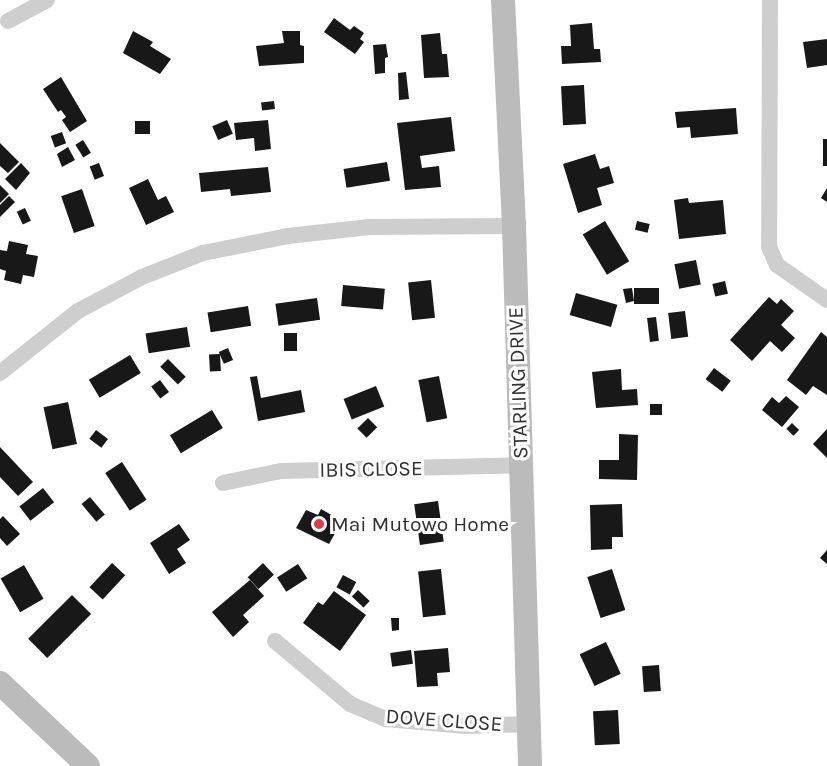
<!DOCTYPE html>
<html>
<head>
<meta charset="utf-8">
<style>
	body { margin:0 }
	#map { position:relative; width:827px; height:766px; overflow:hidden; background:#fff; font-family:Karla,sans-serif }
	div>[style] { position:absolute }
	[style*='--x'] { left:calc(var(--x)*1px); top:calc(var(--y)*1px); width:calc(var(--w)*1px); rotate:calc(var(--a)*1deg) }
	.building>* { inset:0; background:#181818; transform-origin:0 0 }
	.street>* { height:16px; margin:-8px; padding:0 8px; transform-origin:8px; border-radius:8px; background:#cecece }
	.secondary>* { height:24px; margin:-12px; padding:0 12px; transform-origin:12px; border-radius:12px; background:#bbb }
	.dots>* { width:16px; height:16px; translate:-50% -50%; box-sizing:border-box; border:3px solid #fff; border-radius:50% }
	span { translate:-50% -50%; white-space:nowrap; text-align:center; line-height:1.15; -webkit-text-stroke:6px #fff; paint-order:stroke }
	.street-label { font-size:21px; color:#313131 }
	.poi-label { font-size:21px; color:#313131 }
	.left { translate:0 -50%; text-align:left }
</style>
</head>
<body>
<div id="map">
	<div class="building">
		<i style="clip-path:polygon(334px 18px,350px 30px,354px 26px,364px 33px,360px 39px,364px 42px,355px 54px,324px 32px)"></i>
		<i style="clip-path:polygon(592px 23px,594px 49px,600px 49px,601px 62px,562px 64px,561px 46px,571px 46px,570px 25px)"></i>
		<i style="clip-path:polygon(133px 31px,153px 42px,150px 46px,171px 59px,160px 74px,123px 53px)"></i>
		<i style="clip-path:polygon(282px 31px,300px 31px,300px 45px,304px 46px,304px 63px,259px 66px,256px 46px,284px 43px)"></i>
		<i style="clip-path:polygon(440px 33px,442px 54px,447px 54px,449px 77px,424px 78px,421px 35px)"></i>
		<i style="clip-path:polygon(827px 39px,827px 65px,807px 68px,803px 42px)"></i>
		<i style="clip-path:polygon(386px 44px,388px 57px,385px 58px,385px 73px,375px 74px,373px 45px)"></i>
		<i style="clip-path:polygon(406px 72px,409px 99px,399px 100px,398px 73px)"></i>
		<i style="clip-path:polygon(61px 77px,87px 121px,70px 132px,62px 120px,66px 117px,61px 110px,58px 112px,43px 89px)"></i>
		<i style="left:584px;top:85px;width:39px;height:23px;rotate:87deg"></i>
		<i style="left:274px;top:101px;width:8px;height:13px;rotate:83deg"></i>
		<i style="clip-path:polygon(736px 108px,738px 134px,691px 138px,690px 127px,677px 128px,675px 112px)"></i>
		<i style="clip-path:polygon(451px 117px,455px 151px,420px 156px,422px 168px,439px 166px,441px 187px,405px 190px,397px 123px)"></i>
		<i style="left:227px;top:120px;width:15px;height:16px;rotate:67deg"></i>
		<i style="clip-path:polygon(268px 120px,271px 149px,255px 151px,254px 138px,236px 140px,234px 123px)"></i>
		<i style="left:150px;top:121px;width:13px;height:15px;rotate:90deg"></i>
		<i style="left:62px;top:132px;width:12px;height:12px;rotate:70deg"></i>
		<i style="left:823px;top:139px;width:4px;height:27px"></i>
		<i style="left:83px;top:140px;width:15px;height:9px;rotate:58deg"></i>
		<i style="clip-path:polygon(0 143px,19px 162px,8px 173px,0 166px)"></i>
		<i style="clip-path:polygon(68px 147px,75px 160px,62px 167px,57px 154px)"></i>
		<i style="clip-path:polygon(595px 154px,600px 169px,609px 166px,614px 183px,597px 188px,602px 205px,578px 213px,563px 164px)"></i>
		<i style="left:387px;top:162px;width:19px;height:44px;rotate:81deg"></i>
		<i style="clip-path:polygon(21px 163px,30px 173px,16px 190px,5px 179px)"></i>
		<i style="left:99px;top:163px;width:14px;height:10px;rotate:69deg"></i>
		<i style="clip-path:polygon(268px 167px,271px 192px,231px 196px,230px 189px,201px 192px,199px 173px)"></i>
		<i style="clip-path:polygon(148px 179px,158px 200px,166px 196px,174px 212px,146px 225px,129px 188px)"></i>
		<i style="clip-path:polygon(0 185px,9px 194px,0 203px)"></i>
		<i style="clip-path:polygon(827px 188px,827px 202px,821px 198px)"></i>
		<i style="left:82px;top:189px;width:39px;height:22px;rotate:71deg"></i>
		<i style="clip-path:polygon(9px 196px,15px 202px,0 217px,0 205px)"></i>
		<i style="clip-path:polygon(688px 198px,689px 203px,723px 200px,726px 234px,679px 239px,674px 200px)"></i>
		<i style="left:25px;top:208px;width:14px;height:9px;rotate:65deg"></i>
		<i style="left:605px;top:221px;width:47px;height:26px;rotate:59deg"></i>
		<i style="left:637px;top:221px;width:13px;height:9px;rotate:13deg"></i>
		<i style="clip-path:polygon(9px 241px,28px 245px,26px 254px,38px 256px,34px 277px,23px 275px,21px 284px,4px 280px,6px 271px,0 269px,0 250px,7px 251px)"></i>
		<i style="left:696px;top:260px;width:25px;height:22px;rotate:79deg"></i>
		<i style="left:431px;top:280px;width:38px;height:23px;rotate:84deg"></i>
		<i style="left:725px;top:281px;width:13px;height:13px;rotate:77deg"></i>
		<i style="left:343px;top:285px;width:42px;height:21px;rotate:5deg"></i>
		<i style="clip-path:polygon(632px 288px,634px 301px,626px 303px,623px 289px)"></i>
		<i style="left:634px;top:288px;width:25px;height:16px"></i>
		<i style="left:576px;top:293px;width:43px;height:23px;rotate:16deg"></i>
		<i style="clip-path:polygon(769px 297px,777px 304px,781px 299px,794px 311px,781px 325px,795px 338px,782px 352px,770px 341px,752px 361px,730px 340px)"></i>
		<i style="left:317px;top:298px;width:22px;height:42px;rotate:82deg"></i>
		<i style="left:248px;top:306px;width:20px;height:41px;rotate:81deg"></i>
		<i style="left:685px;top:311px;width:26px;height:17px;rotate:83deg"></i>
		<i style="left:656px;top:317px;width:24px;height:9px;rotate:83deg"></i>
		<i style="left:187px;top:327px;width:20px;height:42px;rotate:81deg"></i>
		<i style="clip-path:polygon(821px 332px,827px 337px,827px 395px,813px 386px,806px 395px,787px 380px)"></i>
		<i style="left:284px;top:333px;width:13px;height:18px"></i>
		<i style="left:228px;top:348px;width:13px;height:10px;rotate:67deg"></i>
		<i style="left:220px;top:354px;width:17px;height:11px;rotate:87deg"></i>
		<i style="left:130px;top:355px;width:21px;height:48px;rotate:59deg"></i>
		<i style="left:168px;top:359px;width:25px;height:11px;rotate:45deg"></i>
		<i style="left:714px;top:368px;width:21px;height:14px;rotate:37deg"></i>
		<i style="clip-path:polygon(621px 369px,622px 390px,637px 389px,638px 405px,596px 408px,592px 372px)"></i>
		<i style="clip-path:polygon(257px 376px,261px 398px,301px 390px,305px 412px,258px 421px,250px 377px)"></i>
		<i style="left:439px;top:376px;width:43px;height:21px;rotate:79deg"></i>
		<i style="left:160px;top:380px;width:15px;height:11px;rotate:53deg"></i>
		<i style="left:376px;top:386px;width:22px;height:35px;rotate:68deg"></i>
		<i style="clip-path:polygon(786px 396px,799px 407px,782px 427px,762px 410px,772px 397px,779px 403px)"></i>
		<i style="left:68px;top:402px;width:43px;height:25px;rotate:78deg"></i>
		<i style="left:650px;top:404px;width:12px;height:11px"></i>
		<i style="left:212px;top:410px;width:21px;height:49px;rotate:59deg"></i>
		<i style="left:368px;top:418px;width:13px;height:15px;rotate:45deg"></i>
		<i style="left:792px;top:423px;width:10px;height:8px;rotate:45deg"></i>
		<i style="clip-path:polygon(827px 429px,827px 458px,813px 444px)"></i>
		<i style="left:96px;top:430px;width:15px;height:11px;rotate:37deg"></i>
		<i style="clip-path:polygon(619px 434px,638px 435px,637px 480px,599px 479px,599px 460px,619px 460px)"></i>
		<i style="clip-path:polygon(0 447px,33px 482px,18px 496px,0 477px)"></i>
		<i style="left:122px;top:462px;width:45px;height:20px;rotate:57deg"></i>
		<i style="left:43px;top:488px;width:18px;height:30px;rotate:52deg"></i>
		<i style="left:90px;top:497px;width:23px;height:11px;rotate:50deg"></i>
		<i style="left:438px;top:501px;width:41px;height:24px;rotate:82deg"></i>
		<i style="clip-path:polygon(622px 504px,623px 537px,612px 537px,612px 549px,591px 550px,590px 505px)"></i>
		<i style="clip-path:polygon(321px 509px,342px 521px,329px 544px,296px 528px,306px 510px,318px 515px)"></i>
		<i style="clip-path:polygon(3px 516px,20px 534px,7px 546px,0 538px,0 519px)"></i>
		<i style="clip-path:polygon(179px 524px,190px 540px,177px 549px,186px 563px,169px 574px,150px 543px)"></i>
		<i style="clip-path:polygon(827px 550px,827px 564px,820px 558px)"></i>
		<i style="left:112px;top:563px;width:18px;height:33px;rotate:43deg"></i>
		<i style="left:263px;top:563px;width:16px;height:21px;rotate:47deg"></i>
		<i style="left:298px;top:564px;width:17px;height:25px;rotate:57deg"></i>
		<i style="left:24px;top:565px;width:39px;height:27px;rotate:60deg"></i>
		<i style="left:441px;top:569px;width:46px;height:23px;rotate:84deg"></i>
		<i style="left:612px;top:569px;width:43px;height:26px;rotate:72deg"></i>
		<i style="left:343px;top:575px;width:15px;height:14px;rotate:28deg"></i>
		<i style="clip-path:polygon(250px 580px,264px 596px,243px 615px,249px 622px,233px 637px,212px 612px)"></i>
		<i style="left:358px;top:590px;width:16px;height:9px;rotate:43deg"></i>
		<i style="clip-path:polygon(334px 591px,366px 615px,340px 651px,303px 623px,318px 602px,323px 605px)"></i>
		<i style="left:72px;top:595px;width:27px;height:62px;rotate:45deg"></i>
		<i style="clip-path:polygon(391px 618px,399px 618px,399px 630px,392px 631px)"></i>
		<i style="left:606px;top:642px;width:35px;height:29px;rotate:65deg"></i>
		<i style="clip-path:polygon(448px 648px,450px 672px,437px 673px,438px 686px,417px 687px,414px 651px)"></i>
		<i style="left:411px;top:650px;width:14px;height:21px;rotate:82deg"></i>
		<i style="left:659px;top:665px;width:26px;height:17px;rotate:86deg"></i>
		<i style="left:618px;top:710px;width:34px;height:25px;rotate:87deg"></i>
	</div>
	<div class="street">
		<i style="--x:770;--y:0;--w:247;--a:90.2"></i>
		<i style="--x:769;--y:247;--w:20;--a:66"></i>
		<i style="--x:777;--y:265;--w:61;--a:35"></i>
		<i style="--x:8;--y:21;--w:44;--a:-28.3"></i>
		<i style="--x:0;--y:373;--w:100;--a:-38.5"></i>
		<i style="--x:78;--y:311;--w:72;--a:-28"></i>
		<i style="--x:142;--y:277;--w:66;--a:-21.5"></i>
		<i style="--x:203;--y:253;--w:87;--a:-11.3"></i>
		<i style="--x:288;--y:236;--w:82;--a:-6.3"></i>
		<i style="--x:370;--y:227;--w:144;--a:-0.4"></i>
		<i style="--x:223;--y:483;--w:59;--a:-11.7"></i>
		<i style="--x:281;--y:471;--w:239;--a:-1.4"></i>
		<i style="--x:275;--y:641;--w:98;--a:40"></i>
		<i style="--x:350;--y:704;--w:39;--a:23"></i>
		<i style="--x:386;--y:719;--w:80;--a:5"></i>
		<i style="--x:466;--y:726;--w:65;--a:-1.8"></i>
	</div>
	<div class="secondary">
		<i style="--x:503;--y:0;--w:226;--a:87.2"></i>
		<i style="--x:514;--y:226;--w:540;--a:88.3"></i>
		<i style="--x:0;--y:683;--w:121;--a:43.3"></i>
	</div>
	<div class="dots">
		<i style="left:319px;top:524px;background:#df3b4a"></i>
	</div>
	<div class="street-label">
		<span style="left:518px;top:383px;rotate:-92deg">STARLING DRIVE</span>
		<span style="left:371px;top:469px;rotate:-1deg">IBIS CLOSE</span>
		<span style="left:444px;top:720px;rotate:4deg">DOVE CLOSE</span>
	</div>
	<div class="poi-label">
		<span class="left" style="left:331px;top:524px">Mai Mutowo Home</span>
	</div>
</div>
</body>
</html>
